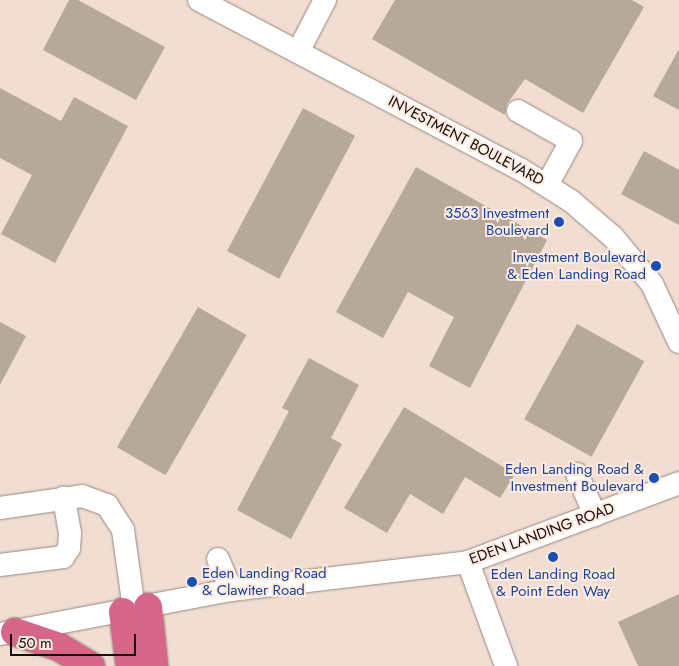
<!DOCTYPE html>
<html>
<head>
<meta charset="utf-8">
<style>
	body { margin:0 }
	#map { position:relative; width:679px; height:666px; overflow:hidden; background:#f1ddd2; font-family:Jost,sans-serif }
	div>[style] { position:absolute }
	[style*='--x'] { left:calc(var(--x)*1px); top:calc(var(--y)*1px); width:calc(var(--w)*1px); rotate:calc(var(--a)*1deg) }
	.building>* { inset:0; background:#b7a99a; transform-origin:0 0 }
	.roads { filter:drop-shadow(0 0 1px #99877d) drop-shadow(0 0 1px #99877d) }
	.minor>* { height:22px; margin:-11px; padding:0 11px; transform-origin:11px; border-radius:11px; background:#fff }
	.highway>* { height:28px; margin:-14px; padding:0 14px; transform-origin:14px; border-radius:14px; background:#d6678b }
	.dots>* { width:14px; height:14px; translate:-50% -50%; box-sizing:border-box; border:2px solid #feeadf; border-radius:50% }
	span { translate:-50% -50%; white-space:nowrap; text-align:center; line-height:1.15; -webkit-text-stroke:4px #feeadf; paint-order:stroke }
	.street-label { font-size:15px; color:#16100c }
	.transit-label { font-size:15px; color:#164399 }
	.right { translate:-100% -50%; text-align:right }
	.left { translate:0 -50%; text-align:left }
	.scale { position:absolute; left:10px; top:634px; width:126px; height:22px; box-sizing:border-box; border:2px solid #16100c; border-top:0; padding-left:6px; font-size:15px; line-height:18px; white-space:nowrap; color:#16100c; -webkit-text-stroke:4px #feeadf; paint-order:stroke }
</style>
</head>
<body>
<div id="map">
	<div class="building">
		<i style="clip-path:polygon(69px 0,78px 0,165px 47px,136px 100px,43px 50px)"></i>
		<i style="clip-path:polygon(395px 0,632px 0,644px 7px,583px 113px,525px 79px,507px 104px,505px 115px,372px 39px)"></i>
		<i style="clip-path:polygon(679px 49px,679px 110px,653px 96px)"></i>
		<i style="clip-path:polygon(0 88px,61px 121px,74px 97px,128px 126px,55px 263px,1px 234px,32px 175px,0 158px)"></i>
		<i style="left:303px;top:108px;width:59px;height:162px;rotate:28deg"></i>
		<i style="clip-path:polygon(644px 151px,679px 170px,679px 225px,621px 194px)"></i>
		<i style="clip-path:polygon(416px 167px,547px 240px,470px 388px,429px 366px,454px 317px,408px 292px,383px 338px,336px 312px)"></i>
		<i style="left:198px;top:307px;width:56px;height:162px;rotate:30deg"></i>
		<i style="clip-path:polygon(0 322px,26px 336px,0 385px)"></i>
		<i style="left:577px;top:324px;width:77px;height:109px;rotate:29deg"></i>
		<i style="clip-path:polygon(309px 358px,359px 385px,331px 438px,342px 444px,291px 539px,237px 510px,289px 411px,282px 408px)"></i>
		<i style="clip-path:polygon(404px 407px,515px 474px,500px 498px,465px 477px,443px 514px,410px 494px,387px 533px,344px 508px)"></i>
		<i style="clip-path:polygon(679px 594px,679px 666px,638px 666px,618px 622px)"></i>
	</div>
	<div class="roads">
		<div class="minor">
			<i style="--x:199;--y:0;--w:363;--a:27.8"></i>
			<i style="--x:520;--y:169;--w:60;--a:32.1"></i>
			<i style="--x:571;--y:201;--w:55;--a:40.6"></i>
			<i style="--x:613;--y:237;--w:61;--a:50.3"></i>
			<i style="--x:652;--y:284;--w:64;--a:65"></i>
			<i style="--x:298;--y:52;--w:59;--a:-62.6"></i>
			<i style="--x:518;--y:111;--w:61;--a:29.5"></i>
			<i style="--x:571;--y:141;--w:50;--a:118.6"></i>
			<i style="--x:577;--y:474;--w:45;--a:66.3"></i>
			<i style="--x:0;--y:508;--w:83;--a:-8.3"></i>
			<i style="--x:82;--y:496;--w:27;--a:20"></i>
			<i style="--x:107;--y:505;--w:30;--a:57"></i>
			<i style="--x:123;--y:530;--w:80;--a:82.1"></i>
			<i style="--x:218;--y:559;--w:34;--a:67"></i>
			<i style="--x:468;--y:562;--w:111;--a:69.9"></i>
			<i style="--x:0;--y:565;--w:64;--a:-7.2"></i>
			<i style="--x:63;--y:557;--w:11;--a:-56"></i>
			<i style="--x:69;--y:548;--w:15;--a:-86"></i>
			<i style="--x:70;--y:533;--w:36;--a:-100"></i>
			<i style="--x:0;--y:634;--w:235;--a:-10.8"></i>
			<i style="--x:231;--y:590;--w:239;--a:-6.7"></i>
			<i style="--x:468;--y:562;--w:225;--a:-20.5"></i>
		</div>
		<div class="highway">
			<i style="--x:148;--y:607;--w:59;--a:84.2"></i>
			<i style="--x:123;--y:612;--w:54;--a:82.6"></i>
			<i style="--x:15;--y:632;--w:46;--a:18.8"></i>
			<i style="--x:59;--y:647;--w:37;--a:31"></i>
		</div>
	</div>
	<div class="dots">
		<i style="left:559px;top:222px;background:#1a4fb4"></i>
		<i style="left:656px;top:266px;background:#1a4fb4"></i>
		<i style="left:654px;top:478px;background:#1a4fb4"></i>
		<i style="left:553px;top:557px;background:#1a4fb4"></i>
		<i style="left:192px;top:582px;background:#1a4fb4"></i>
	</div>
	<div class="street-label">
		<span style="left:466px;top:141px;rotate:28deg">INVESTMENT BOULEVARD</span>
		<span style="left:542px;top:534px;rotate:-20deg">EDEN LANDING ROAD</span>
	</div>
	<div class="transit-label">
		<span class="right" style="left:549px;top:222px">3563 Investment<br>Boulevard</span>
		<span class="right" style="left:646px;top:266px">Investment Boulevard<br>&amp; Eden Landing Road</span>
		<span class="right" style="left:644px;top:478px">Eden Landing Road &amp;<br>Investment Boulevard</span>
		<span class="left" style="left:202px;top:582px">Eden Landing Road<br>&amp; Clawiter Road</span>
		<span style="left:553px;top:583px">Eden Landing Road<br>&amp; Point Eden Way</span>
	</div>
	<div class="scale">50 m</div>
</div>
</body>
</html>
